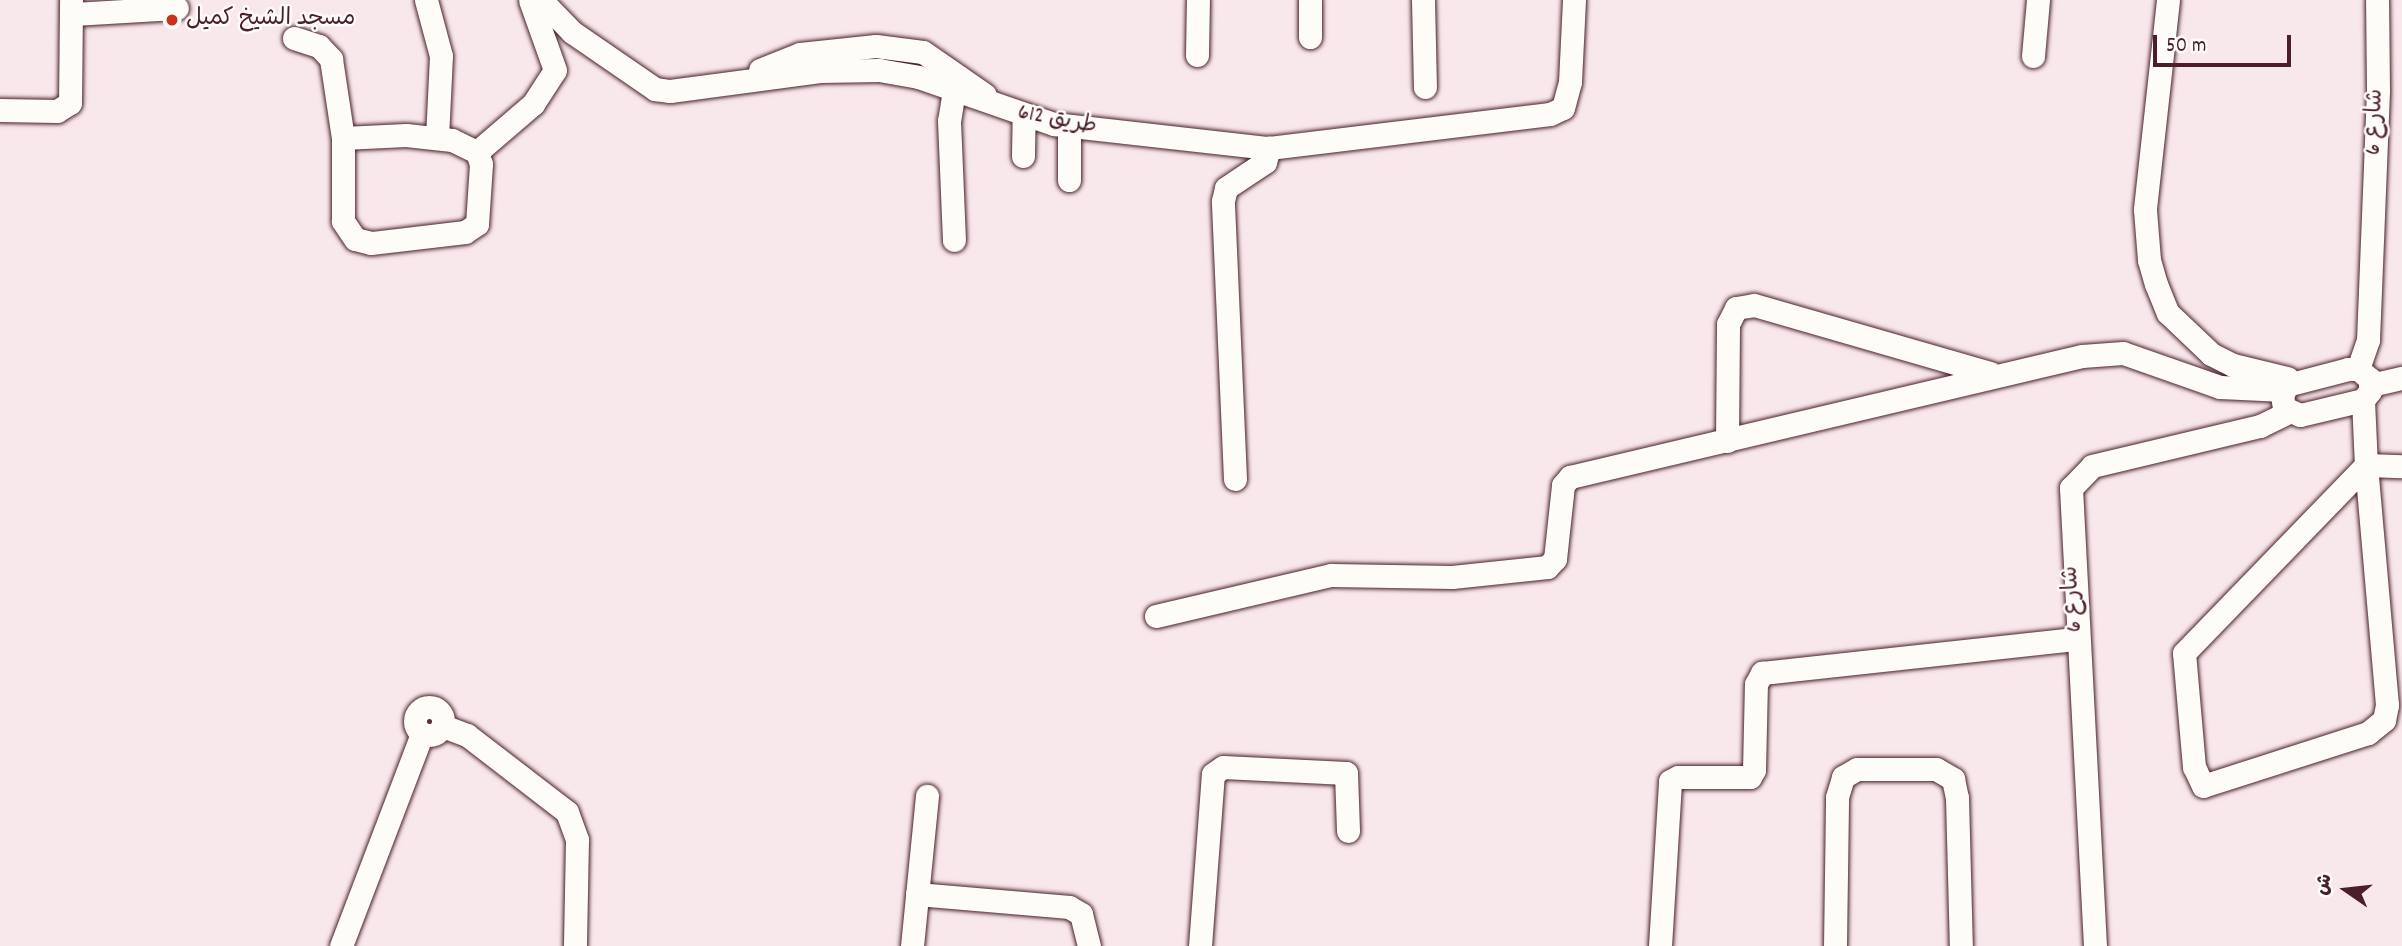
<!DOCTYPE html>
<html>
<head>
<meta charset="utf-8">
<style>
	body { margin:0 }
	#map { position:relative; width:2402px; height:946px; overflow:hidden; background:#f9e8eb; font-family:Dekko,"Playpen Sans Arabic",sans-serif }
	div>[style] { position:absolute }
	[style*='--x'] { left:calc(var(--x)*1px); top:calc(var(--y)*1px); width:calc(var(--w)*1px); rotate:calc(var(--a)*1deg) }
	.roads { filter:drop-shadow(0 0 2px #4a1f2b) drop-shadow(0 0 2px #4a1f2b) }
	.minor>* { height:23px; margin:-11.5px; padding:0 11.5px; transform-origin:11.5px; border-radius:11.5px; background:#fdfcf7 }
	.minor>.ring { margin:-11.5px; padding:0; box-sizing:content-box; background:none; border:23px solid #fdfcf7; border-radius:50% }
	.dots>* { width:19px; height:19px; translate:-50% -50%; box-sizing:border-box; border:4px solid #fdfcf7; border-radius:50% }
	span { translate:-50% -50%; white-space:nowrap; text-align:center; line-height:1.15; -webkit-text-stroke:5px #fdfcf7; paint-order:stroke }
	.poi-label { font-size:23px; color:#4a1f2b }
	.left { translate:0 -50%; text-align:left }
	.street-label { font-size:23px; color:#4a1f2b }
	.north { position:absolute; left:2311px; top:855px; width:70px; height:70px; -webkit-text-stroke:5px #fdfcf7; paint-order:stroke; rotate:284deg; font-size:19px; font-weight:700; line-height:28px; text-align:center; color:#4a1f2b }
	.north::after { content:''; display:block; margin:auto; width:24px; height:32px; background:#4a1f2b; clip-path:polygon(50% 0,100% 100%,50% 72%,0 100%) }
	.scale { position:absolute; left:2153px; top:35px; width:138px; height:32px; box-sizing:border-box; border:4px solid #4a1f2b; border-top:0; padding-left:9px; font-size:21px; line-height:24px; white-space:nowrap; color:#4a1f2b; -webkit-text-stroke:5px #fdfcf7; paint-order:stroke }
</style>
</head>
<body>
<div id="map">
	<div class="roads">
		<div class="minor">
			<i style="--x:426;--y:0;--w:58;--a:75"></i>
			<i style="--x:441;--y:56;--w:81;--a:92.8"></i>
			<i style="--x:541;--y:0;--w:45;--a:45.9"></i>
			<i style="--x:572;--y:32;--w:101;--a:34.5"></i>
			<i style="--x:655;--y:89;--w:15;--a:8"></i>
			<i style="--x:670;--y:91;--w:151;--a:-7.6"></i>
			<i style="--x:820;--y:71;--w:59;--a:-1"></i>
			<i style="--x:879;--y:70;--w:40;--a:10"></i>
			<i style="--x:918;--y:77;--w:144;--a:19.1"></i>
			<i style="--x:1054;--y:124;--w:216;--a:6.4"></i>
			<i style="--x:1269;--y:148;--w:283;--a:-6.9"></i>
			<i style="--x:1550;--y:114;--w:14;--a:-25"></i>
			<i style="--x:1563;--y:108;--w:27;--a:-75"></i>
			<i style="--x:1570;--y:82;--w:82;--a:-87.2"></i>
			<i style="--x:1310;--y:0;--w:37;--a:90"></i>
			<i style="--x:1423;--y:0;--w:87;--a:88.7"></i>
			<i style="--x:2168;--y:0;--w:211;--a:96.3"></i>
			<i style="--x:2145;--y:210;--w:50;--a:85.4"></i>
			<i style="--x:2149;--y:260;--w:25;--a:74"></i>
			<i style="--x:2156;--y:284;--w:31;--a:68"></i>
			<i style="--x:2168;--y:313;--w:59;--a:43.6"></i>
			<i style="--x:2211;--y:354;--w:25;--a:27"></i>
			<i style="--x:2233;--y:365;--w:56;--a:13.5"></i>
			<i style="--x:72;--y:14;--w:105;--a:-3.3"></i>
			<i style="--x:294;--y:38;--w:26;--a:18"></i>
			<i style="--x:319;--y:46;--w:18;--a:47"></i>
			<i style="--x:331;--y:59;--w:80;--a:81.4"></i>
			<i style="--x:1197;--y:55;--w:55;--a:-89"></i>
			<i style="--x:2033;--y:56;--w:56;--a:-84.9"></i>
			<i style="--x:760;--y:70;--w:43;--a:-21.8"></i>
			<i style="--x:800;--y:54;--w:76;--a:-6"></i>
			<i style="--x:876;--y:46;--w:47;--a:7.3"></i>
			<i style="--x:923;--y:52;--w:75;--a:34.7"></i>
			<i style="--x:954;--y:90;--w:31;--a:99"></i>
			<i style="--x:949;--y:121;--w:119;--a:87.6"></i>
			<i style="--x:0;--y:110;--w:57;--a:1"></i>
			<i style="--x:57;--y:111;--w:15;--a:-32"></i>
			<i style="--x:70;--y:103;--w:103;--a:-89.4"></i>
			<i style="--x:1069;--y:126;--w:54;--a:90"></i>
			<i style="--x:406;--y:135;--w:46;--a:6.2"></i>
			<i style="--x:452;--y:140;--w:28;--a:26"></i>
			<i style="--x:477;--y:152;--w:13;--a:72"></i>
			<i style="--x:481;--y:164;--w:60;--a:93.8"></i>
			<i style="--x:477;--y:224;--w:14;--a:146"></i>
			<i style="--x:465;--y:232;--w:95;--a:173.3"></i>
			<i style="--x:371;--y:243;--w:16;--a:-166"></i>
			<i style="--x:355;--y:239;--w:22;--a:-124"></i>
			<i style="--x:343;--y:221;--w:83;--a:-90"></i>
			<i style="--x:343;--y:138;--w:63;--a:-2.7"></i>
			<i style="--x:477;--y:152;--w:74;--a:-40.6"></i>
			<i style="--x:533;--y:104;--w:40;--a:-57.1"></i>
			<i style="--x:555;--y:70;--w:74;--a:-109.7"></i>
			<i style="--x:1023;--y:156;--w:39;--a:-89"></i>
			<i style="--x:2348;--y:369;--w:10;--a:0"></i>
			<i style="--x:2358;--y:369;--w:16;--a:40"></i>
			<i style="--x:2370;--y:379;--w:12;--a:90"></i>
			<i style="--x:2370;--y:391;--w:11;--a:128"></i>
			<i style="--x:2363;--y:400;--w:65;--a:166.6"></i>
			<i style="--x:2300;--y:415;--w:17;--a:-156"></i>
			<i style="--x:2284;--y:408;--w:12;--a:-99"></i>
			<i style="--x:2282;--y:396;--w:12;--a:-66"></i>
			<i style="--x:2287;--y:385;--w:63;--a:-14.7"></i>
			<i style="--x:2358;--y:369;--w:31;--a:-71"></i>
			<i style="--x:2368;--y:340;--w:250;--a:-87.7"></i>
			<i style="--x:2378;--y:90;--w:90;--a:-90.6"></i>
			<i style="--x:2371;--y:385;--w:32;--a:-13"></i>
			<i style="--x:2363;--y:400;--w:65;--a:87.4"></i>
			<i style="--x:2366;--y:465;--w:241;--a:85"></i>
			<i style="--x:2387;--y:705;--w:15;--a:101"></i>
			<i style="--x:2384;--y:720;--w:21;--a:141"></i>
			<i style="--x:2368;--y:733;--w:173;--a:162.2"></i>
			<i style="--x:2203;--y:786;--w:21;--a:-115"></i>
			<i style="--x:2194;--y:767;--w:114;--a:-95"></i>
			<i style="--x:2184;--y:653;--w:262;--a:-45.9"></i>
			<i style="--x:2366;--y:465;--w:36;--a:2"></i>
			<i style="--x:1727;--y:441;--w:117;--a:-89.5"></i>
			<i style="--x:1728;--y:324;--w:18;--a:-63"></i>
			<i style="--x:1736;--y:308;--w:18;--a:-9"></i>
			<i style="--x:1754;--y:305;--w:246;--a:16.1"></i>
			<i style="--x:1235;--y:479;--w:278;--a:-92.5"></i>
			<i style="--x:1223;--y:201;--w:13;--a:-77"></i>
			<i style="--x:1226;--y:188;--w:47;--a:-33.7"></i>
			<i style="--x:1265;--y:162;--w:15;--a:-74"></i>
			<i style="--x:1156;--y:616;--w:180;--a:-13.2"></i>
			<i style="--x:1331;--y:575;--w:121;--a:0.9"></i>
			<i style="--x:1452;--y:577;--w:96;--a:-6"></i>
			<i style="--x:1547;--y:567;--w:11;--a:-45"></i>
			<i style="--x:1555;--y:559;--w:74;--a:-83.8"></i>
			<i style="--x:1563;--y:485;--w:11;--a:-49"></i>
			<i style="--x:1570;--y:477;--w:526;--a:-13.3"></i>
			<i style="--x:2082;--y:356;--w:41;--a:-4.2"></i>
			<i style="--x:2123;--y:353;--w:103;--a:19.3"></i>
			<i style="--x:2220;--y:387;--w:64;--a:2.7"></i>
			<i class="ring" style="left:415px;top:707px;width:5px;height:5px"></i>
			<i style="--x:443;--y:726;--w:26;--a:21"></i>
			<i style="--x:467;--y:735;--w:126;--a:37.6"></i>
			<i style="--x:567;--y:812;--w:30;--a:70"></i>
			<i style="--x:577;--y:840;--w:106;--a:91.1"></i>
			<i style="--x:917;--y:894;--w:153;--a:4.9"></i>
			<i style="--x:1069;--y:907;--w:14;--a:30"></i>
			<i style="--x:1081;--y:914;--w:33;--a:76"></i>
			<i style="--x:341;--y:946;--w:227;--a:-69.1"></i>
			<i style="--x:912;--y:946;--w:151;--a:-84.3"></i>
			<i style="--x:1200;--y:946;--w:172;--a:-85.7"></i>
			<i style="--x:1213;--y:774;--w:12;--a:-35"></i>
			<i style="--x:1223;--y:767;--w:123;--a:2.8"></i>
			<i style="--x:1346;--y:773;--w:58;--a:88"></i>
			<i style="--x:1660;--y:946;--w:165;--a:-86.5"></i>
			<i style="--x:1670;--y:781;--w:9;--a:-27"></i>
			<i style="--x:1678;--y:777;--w:72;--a:0"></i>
			<i style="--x:1750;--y:777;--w:8;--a:-60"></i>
			<i style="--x:1754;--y:770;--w:86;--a:-88.7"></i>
			<i style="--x:1756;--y:684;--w:13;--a:-61"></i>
			<i style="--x:1762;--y:673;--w:317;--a:-6.2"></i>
			<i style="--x:1835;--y:946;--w:149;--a:-89.2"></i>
			<i style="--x:1837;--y:797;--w:21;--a:-73"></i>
			<i style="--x:1843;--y:777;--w:16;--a:-30"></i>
			<i style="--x:1857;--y:769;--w:79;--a:0"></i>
			<i style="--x:1936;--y:769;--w:20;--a:30"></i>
			<i style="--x:1953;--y:779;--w:19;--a:78"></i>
			<i style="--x:1957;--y:798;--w:148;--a:88.5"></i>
			<i style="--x:2095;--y:946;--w:459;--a:-93"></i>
			<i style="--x:2071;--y:488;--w:30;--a:-46"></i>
			<i style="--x:2092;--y:466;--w:173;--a:-13.4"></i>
			<i style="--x:2260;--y:426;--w:32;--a:-26"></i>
		</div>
	</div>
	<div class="dots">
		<i style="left:172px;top:20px;background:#c8321e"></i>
	</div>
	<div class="poi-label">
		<span class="left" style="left:186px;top:20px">مسجد الشيخ كميل</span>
	</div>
	<div class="street-label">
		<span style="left:1057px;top:121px;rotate:11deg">طريق 612</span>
		<span style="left:2376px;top:122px;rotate:-88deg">شارع 6</span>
		<span style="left:2074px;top:599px;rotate:-94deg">شارع 6</span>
	</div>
	<div class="north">ش</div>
	<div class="scale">50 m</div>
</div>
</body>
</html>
